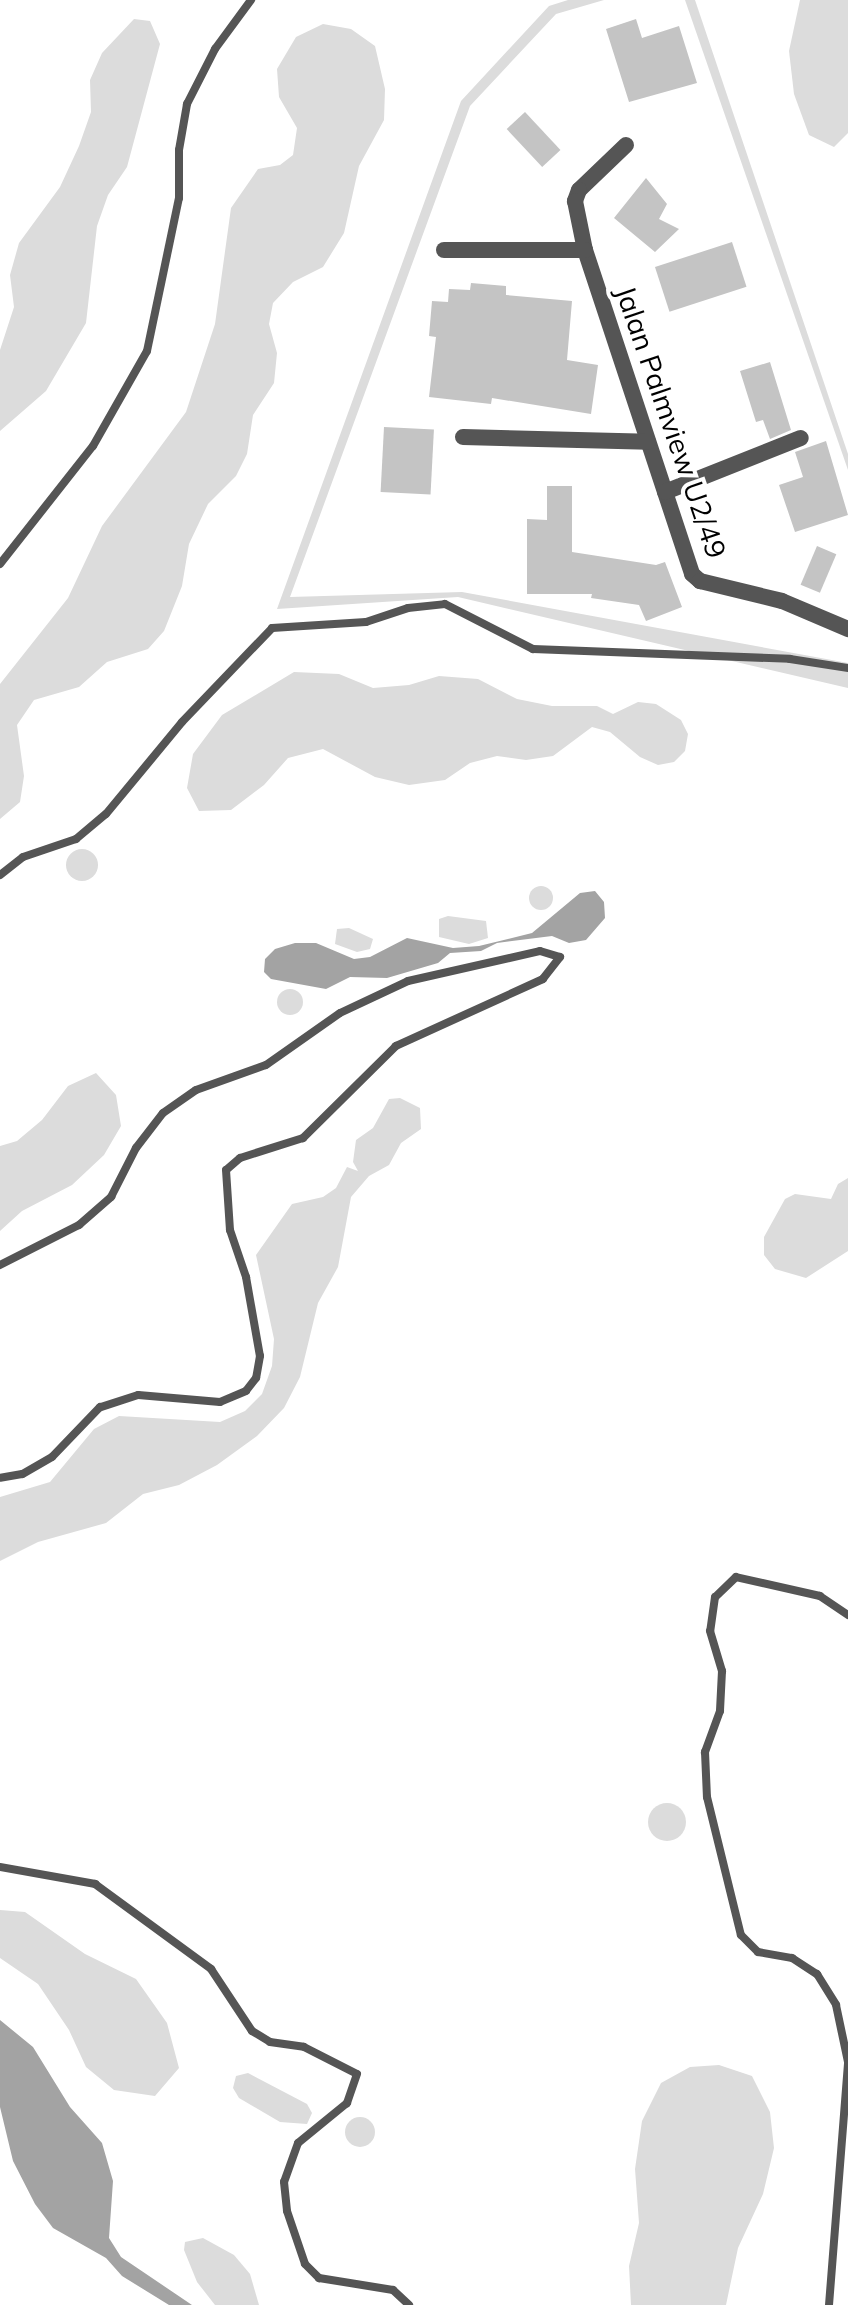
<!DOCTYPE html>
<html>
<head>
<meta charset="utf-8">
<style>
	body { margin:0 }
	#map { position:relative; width:848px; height:2305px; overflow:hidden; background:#fff; font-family:Mulish,sans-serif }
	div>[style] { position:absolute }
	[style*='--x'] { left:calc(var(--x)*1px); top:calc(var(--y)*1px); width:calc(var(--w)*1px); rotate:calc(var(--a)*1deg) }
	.green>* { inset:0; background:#dcdcdc }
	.round { border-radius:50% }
	.water>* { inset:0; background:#a3a3a3 }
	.building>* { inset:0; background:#c4c4c4; transform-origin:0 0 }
	.service>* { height:8px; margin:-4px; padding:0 4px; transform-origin:4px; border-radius:4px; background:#555 }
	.minor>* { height:16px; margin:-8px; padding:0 8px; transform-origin:8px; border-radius:8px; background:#555 }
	span { translate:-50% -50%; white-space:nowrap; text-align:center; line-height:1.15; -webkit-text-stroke:8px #fff; paint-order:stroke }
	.street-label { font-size:28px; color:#000 }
</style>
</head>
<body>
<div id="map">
	<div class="green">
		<i style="clip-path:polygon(568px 0,604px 0,556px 14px,470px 106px,290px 597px,462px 592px,848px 663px,848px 688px,458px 597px,277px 609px,461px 101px,549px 6px)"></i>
		<i style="clip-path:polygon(685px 0,695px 0,848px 454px,848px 470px)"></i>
		<i style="clip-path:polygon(800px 0,848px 0,848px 133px,834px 147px,809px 135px,794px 94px,789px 51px)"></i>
		<i style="clip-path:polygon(134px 19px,150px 21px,160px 44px,127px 167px,108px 195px,97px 226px,86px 323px,46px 391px,0 431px,0 350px,14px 307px,10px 275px,19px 243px,60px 187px,79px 146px,91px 112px,90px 80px,102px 53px)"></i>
		<i style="clip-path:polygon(323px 24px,351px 29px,375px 46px,385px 89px,384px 120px,359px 166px,344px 233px,323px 267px,293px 282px,273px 303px,269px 324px,277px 353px,274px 383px,253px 415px,247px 454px,236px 476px,208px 504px,189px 544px,182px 586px,164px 631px,148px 649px,107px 662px,79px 687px,34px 700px,17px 725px,24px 776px,20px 802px,0 819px,0 684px,68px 598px,102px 526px,186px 412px,215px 324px,231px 208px,258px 169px,280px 165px,293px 155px,297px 128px,279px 97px,277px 69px,296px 37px)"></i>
		<i style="clip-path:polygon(294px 672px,339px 674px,373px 688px,409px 685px,439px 676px,478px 679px,517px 699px,552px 706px,597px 706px,613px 714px,638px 702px,656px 704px,681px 720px,688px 734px,685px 751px,674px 762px,658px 765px,640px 757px,610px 732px,592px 727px,553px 756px,526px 760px,497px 756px,470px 763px,445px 780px,409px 785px,375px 777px,323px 749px,288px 758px,264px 785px,231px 810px,199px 811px,187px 788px,193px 754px,222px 715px)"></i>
		<i class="round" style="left:66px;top:849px;width:32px;height:32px"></i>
		<i class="round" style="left:529px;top:886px;width:24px;height:24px"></i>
		<i style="clip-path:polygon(448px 916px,486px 921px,488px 938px,469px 944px,439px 937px,439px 919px)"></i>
		<i style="clip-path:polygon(349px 928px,373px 939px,370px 949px,357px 952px,335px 944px,337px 929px)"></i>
		<i class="round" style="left:277px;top:989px;width:26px;height:26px"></i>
		<i style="clip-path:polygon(96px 1073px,116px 1095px,121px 1126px,104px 1155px,72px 1185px,22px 1211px,0 1231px,0 1146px,17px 1141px,42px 1120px,68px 1086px)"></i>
		<i style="clip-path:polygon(400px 1098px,420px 1108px,421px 1129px,401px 1143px,389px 1165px,369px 1176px,351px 1197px,338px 1267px,318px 1303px,300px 1377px,284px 1408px,257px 1436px,217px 1465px,179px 1485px,143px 1494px,106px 1523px,38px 1542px,0 1561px,0 1497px,50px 1482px,94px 1429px,119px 1416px,220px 1422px,245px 1411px,262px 1394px,272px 1366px,274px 1339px,256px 1255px,292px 1204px,323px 1197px,336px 1188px,347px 1167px,358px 1171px,353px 1162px,356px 1140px,373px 1128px,389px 1099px)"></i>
		<i style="clip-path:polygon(848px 1178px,848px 1251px,806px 1278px,775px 1269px,764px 1255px,764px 1237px,785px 1199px,795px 1194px,831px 1199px,838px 1184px)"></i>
		<i class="round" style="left:648px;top:1803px;width:38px;height:38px"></i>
		<i style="clip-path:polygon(0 1910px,25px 1912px,85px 1954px,136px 1979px,167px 2023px,179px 2068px,155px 2096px,114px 2090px,86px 2067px,69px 2030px,38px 1984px,0 1958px)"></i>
		<i style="clip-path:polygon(719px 2065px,752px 2076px,770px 2112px,774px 2148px,763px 2194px,738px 2248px,726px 2305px,631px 2305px,629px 2266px,639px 2223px,635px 2169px,642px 2121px,661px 2083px,690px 2067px)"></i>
		<i style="clip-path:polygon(248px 2073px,307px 2104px,312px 2113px,307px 2124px,280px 2122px,239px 2098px,233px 2088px,236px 2076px)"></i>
		<i class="round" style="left:345px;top:2117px;width:30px;height:30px"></i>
		<i style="clip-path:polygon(203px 2238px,234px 2255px,250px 2274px,259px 2305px,215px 2305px,197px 2282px,184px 2250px,185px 2242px)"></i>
	</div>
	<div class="water">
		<i style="clip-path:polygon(595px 891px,604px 902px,605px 918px,586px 940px,569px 943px,552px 936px,497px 943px,481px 951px,450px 953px,438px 963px,387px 978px,350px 977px,326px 989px,271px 979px,264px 972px,265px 959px,275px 949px,295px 943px,316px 943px,354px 959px,370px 957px,407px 938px,453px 948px,479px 946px,532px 933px,580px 893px)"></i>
		<i style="clip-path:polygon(0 2020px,33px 2047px,70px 2107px,102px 2143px,113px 2181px,109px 2238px,121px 2257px,192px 2305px,169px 2305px,122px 2276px,106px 2258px,53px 2228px,35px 2204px,13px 2161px,0 2107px)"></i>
	</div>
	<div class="building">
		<i style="clip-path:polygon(636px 19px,642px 38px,679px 26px,697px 83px,629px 102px,606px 29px)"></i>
		<i style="left:525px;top:112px;width:52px;height:25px;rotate:47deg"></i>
		<i style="clip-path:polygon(646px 178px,667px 204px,659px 219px,679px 229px,655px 252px,614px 218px)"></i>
		<i style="left:732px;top:242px;width:47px;height:81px;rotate:72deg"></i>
		<i style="clip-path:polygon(471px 283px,506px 286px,506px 295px,572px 301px,567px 360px,598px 365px,591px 414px,492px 398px,491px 404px,429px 397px,436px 337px,429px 336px,432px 301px,448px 302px,449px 289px,470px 290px)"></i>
		<i style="clip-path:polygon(770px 362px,791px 430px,770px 439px,763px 420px,756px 422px,740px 371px)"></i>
		<i style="left:384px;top:427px;width:50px;height:65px;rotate:3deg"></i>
		<i style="clip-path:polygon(826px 441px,848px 515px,795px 532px,779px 485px,803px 477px,795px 452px)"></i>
		<i style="clip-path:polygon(547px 486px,572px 486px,572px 552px,656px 565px,665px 562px,682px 607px,646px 621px,639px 605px,591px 598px,592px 594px,527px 594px,527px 519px,547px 520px)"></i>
		<i style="left:817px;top:546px;width:21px;height:42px;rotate:23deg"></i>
	</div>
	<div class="service">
		<i style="--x:0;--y:564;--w:150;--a:-51.8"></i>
		<i style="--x:93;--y:446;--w:109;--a:-60.4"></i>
		<i style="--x:147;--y:351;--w:156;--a:-78.2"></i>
		<i style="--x:179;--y:198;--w:48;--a:-90"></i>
		<i style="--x:179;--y:150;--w:47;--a:-80.1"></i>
		<i style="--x:187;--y:104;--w:62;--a:-63"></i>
		<i style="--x:215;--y:49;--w:61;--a:-53.7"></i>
		<i style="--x:0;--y:875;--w:29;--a:-38"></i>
		<i style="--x:23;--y:857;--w:56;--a:-18.8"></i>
		<i style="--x:76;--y:839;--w:39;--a:-40"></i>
		<i style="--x:106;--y:814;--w:119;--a:-50.4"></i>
		<i style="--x:182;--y:722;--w:130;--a:-46.2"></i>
		<i style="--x:272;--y:628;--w:94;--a:-3.7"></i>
		<i style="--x:366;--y:622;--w:44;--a:-18.4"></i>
		<i style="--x:408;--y:608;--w:37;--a:-6"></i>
		<i style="--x:445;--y:604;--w:99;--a:27.1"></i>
		<i style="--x:533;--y:649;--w:257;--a:2.2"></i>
		<i style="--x:790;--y:659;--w:59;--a:8.8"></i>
		<i style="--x:0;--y:1265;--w:89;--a:-26.9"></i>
		<i style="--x:79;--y:1225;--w:43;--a:-41.2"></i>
		<i style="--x:111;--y:1197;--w:55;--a:-63"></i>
		<i style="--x:136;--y:1148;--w:44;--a:-52.4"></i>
		<i style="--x:163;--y:1113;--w:40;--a:-34.9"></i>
		<i style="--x:196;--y:1090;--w:74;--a:-19.7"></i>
		<i style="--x:266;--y:1065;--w:90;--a:-35.1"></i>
		<i style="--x:340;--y:1013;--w:75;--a:-25.2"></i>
		<i style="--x:408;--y:981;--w:135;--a:-12.8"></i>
		<i style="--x:540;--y:951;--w:21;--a:17"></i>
		<i style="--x:560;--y:957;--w:28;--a:128"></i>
		<i style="--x:543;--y:979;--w:162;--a:155.5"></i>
		<i style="--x:396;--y:1046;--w:131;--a:135.3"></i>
		<i style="--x:303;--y:1138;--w:66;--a:162.4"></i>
		<i style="--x:240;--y:1158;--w:18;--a:139"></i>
		<i style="--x:226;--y:1170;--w:60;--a:86.2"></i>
		<i style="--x:230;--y:1230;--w:50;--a:71.2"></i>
		<i style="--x:246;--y:1277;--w:80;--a:80"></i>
		<i style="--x:260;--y:1356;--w:22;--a:100"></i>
		<i style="--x:256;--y:1378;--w:16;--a:128"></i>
		<i style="--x:246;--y:1391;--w:28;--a:157"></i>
		<i style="--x:220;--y:1402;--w:82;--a:-175.1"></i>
		<i style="--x:138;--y:1395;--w:40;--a:162"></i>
		<i style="--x:100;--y:1407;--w:69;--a:133.8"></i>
		<i style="--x:52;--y:1457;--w:34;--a:150"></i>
		<i style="--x:22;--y:1474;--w:22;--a:170"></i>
		<i style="--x:848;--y:1615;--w:34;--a:-146"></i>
		<i style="--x:820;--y:1596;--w:86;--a:-167.3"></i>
		<i style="--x:736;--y:1577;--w:29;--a:136"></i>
		<i style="--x:715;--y:1597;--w:34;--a:98"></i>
		<i style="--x:710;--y:1631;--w:42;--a:73.3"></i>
		<i style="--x:722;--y:1671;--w:40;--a:92.9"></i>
		<i style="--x:720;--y:1711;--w:44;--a:110.1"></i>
		<i style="--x:705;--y:1752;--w:45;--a:87.5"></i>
		<i style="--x:707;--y:1797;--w:142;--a:76.2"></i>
		<i style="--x:741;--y:1935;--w:24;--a:45"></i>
		<i style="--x:758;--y:1952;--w:35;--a:10"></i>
		<i style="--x:792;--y:1958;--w:30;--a:33"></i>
		<i style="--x:817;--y:1974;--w:36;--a:58"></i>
		<i style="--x:836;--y:2005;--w:58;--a:78.1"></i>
		<i style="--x:0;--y:1867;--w:97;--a:10.1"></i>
		<i style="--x:95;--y:1884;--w:144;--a:36.2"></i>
		<i style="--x:211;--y:1969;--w:74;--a:56.5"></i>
		<i style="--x:252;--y:2031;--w:21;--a:31"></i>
		<i style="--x:270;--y:2042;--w:34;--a:8"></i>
		<i style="--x:304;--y:2047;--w:59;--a:27"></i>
		<i style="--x:357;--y:2074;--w:31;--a:109"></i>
		<i style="--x:347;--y:2103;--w:63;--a:140.8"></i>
		<i style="--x:298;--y:2143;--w:41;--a:109.7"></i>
		<i style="--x:284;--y:2182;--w:29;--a:84"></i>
		<i style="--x:287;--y:2211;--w:56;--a:71.2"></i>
		<i style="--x:305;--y:2264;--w:20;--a:45"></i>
		<i style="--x:319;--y:2278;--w:75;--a:9.2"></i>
		<i style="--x:393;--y:2290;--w:22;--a:43"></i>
		<i style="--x:829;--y:2305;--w:242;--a:-85.5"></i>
	</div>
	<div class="minor">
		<i style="--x:626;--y:145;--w:65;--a:136.2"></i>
		<i style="--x:579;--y:190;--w:12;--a:110"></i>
		<i style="--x:575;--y:201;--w:50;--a:78.5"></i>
		<i style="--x:585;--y:250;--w:341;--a:71.7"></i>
		<i style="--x:692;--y:574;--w:11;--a:41"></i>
		<i style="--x:700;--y:581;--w:84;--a:13.7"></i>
		<i style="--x:782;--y:601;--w:72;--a:23"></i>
		<i style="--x:444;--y:250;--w:141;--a:0"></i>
		<i style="--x:463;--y:437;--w:185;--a:1.5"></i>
		<i style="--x:665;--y:492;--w:146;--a:-21.7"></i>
	</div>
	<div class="street-label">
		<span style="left:671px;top:422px;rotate:71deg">Jalan Palmview U2/49</span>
	</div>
</div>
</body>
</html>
